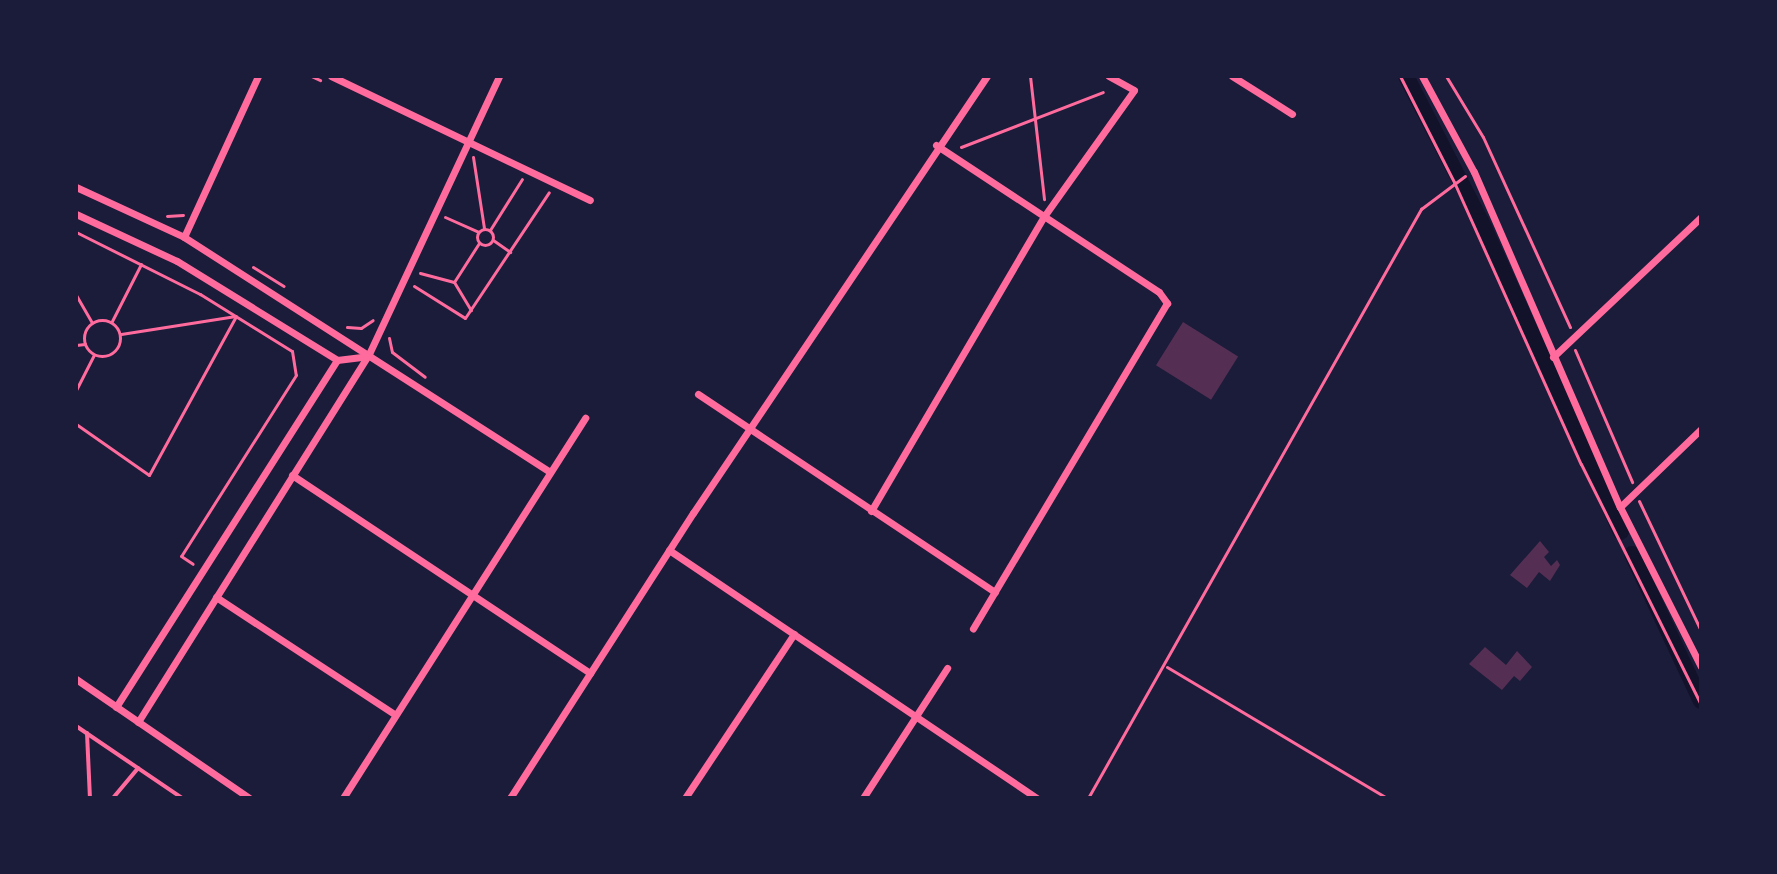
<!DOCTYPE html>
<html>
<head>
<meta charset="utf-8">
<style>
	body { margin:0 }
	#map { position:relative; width:1777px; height:874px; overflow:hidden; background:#1b1b3a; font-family:Lato,sans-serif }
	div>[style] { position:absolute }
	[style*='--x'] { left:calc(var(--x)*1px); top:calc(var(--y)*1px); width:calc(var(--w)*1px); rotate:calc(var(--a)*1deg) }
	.canal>* { height:16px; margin:-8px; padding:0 8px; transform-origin:8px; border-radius:8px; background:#12122b }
	.building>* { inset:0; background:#542f53; transform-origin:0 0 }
	.path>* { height:3px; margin:-1.5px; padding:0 1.5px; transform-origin:1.5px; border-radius:1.5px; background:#ff6b9d }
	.path>.ring { margin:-1.5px; padding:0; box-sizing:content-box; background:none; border:3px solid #ff6b9d; border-radius:50% }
	.service>* { height:4px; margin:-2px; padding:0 2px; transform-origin:2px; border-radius:2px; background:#ff6b9d }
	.minor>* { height:7px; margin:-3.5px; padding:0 3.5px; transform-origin:3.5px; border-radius:3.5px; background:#ff6b9d }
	span { translate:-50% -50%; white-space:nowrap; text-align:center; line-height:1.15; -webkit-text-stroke:7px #1b1b3a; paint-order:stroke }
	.frame { position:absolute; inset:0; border:78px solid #1b1b3a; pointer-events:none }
</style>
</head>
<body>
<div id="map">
	<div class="canal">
		<i style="--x:1406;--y:76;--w:163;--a:62.7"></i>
		<i style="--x:1481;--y:221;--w:341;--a:65.8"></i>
		<i style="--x:1632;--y:554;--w:162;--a:64.9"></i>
	</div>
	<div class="building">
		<i style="left:1183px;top:322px;width:65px;height:51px;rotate:32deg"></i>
		<i style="clip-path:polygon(1540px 541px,1549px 552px,1544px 557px,1551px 566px,1557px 560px,1560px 565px,1550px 581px,1539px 572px,1527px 588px,1510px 575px)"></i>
		<i style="clip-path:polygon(1485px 647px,1506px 665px,1517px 651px,1532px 667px,1520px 681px,1514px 676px,1502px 690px,1469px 664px)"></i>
	</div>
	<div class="path">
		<i style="--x:311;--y:76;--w:10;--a:24"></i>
		<i style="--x:1030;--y:76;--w:124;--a:83.5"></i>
		<i style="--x:1400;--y:76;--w:119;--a:63"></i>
		<i style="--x:1454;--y:182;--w:309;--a:65.8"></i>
		<i style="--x:1581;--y:464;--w:269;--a:63.5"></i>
		<i style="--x:1446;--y:76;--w:71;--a:58.8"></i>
		<i style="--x:1483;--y:137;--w:209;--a:65.4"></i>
		<i style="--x:961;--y:147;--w:152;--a:-21.2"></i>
		<i style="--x:473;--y:157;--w:72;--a:81.2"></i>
		<i style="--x:167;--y:216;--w:16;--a:-4"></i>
		<i style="--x:445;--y:217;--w:36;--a:24"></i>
		<i class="ring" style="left:477px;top:229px;width:13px;height:13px"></i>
		<i style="--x:490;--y:230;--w:60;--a:-57.9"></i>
		<i style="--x:76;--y:232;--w:139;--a:26.6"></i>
		<i style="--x:200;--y:294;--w:108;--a:31.8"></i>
		<i style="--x:292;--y:351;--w:24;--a:81"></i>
		<i style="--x:296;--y:375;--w:214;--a:122.4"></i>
		<i style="--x:181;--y:556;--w:14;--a:34"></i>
		<i style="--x:493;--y:240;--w:21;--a:35"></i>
		<i style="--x:253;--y:267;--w:36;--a:32"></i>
		<i style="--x:420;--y:273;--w:35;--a:15"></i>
		<i style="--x:454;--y:282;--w:33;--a:59"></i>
		<i style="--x:454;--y:282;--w:46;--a:-57.3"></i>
		<i style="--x:414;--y:286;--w:60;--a:32.1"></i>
		<i style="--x:465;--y:318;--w:151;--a:-56.3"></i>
		<i style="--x:76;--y:295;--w:32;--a:60"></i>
		<i class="ring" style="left:84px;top:320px;width:33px;height:33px"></i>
		<i style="--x:112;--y:321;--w:64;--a:-63"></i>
		<i style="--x:347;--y:327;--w:14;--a:4"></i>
		<i style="--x:361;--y:328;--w:14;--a:-34"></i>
		<i style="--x:121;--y:334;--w:116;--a:-8.9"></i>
		<i style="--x:389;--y:338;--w:14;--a:78"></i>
		<i style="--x:392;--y:352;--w:41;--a:37.1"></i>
		<i style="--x:76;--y:345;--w:9;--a:-6"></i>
		<i style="--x:1575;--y:350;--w:144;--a:66.6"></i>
		<i style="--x:76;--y:390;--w:39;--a:-63"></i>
		<i style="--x:76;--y:424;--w:89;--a:34.9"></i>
		<i style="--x:149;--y:475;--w:181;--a:-61.3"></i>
		<i style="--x:1639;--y:501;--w:144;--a:64.5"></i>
		<i style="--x:1167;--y:667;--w:256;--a:30.8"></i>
		<i style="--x:1088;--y:798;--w:677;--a:-60.52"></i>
		<i style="--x:1421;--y:209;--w:55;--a:-36.9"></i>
	</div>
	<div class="service">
		<i style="--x:76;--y:726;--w:128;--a:34.2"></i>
		<i style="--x:87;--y:733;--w:65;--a:87.4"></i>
		<i style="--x:113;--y:798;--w:39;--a:-50"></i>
	</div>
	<div class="minor">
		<i style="--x:331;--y:76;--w:287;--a:25.6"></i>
		<i style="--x:1232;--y:76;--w:71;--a:32.3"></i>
		<i style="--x:1422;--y:76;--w:109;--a:61.6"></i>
		<i style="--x:1474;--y:172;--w:365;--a:66.5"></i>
		<i style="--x:1620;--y:507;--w:179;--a:63.1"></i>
		<i style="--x:936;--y:145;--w:267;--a:33.4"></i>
		<i style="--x:1159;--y:292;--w:14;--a:54"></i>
		<i style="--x:1167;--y:303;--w:379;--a:120.8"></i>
		<i style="--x:76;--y:187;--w:119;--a:24.8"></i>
		<i style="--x:184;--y:237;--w:435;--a:32.7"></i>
		<i style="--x:76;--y:214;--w:111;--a:25"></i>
		<i style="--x:177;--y:261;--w:188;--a:31.7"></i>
		<i style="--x:184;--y:237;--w:177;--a:-65.3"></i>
		<i style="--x:1553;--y:357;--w:204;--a:-43.4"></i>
		<i style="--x:698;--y:394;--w:357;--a:33.7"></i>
		<i style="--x:292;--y:475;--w:358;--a:33.6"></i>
		<i style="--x:1620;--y:507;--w:112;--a:-43.9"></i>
		<i style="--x:871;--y:511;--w:343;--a:-59.6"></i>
		<i style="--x:1045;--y:215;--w:153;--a:-54.5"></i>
		<i style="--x:1134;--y:90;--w:29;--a:-151"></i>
		<i style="--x:669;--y:550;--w:444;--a:34"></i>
		<i style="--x:216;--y:597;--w:213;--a:33.3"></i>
		<i style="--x:76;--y:679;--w:210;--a:34.5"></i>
		<i style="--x:116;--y:707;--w:411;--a:-57.5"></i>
		<i style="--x:337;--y:360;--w:31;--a:-7"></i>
		<i style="--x:138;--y:722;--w:432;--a:-57.9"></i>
		<i style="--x:368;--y:356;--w:309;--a:-64.9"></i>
		<i style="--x:343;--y:798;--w:451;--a:-57.5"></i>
		<i style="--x:510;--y:798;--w:339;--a:-57.3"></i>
		<i style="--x:693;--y:513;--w:527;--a:-56.07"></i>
		<i style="--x:685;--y:798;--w:197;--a:-56.4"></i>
		<i style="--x:863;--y:798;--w:155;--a:-57.1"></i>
	</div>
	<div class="frame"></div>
</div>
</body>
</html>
